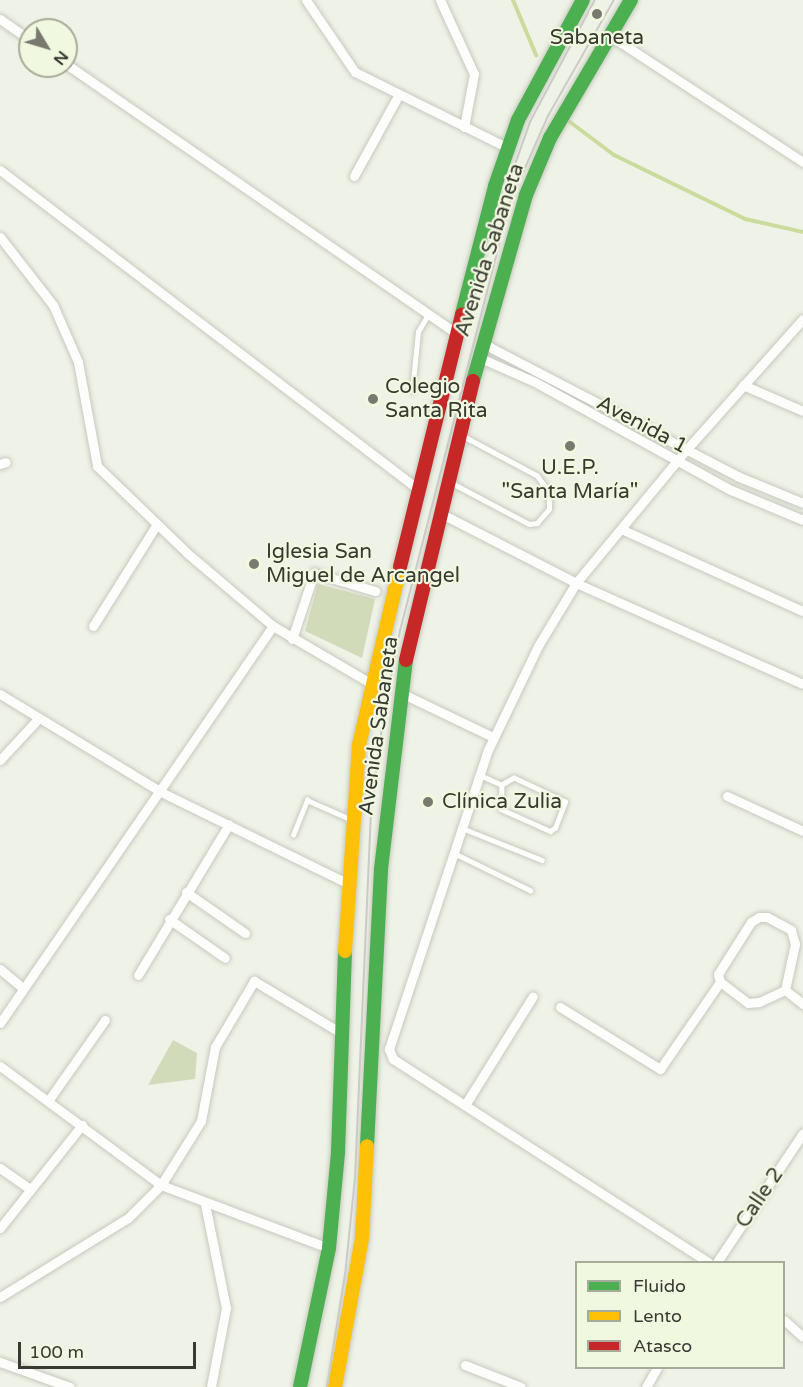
<!DOCTYPE html>
<html>
<head>
<meta charset="utf-8">
<style>
	body { margin:0 }
	#map { position:relative; width:803px; height:1387px; overflow:hidden; background:#eff2e6; font-family:"Varela Round",sans-serif }
	div>[style] { position:absolute }
	[style*='--x'] { left:calc(var(--x)*1px); top:calc(var(--y)*1px); width:calc(var(--w)*1px); rotate:calc(var(--a)*1deg) }
	.green>* { inset:0; background:#d2dbb9 }
	.stream>* { height:4px; margin:-2px; padding:0 2px; transform-origin:2px; border-radius:2px; background:#cbdb9c }
	.roads { filter:drop-shadow(0 0 2px #c6c9bf) drop-shadow(0 0 2px #c6c9bf) }
	.lane>* { height:4.5px; margin:-2.25px; padding:0 2.25px; transform-origin:2.25px; border-radius:2.25px; background:#fdfdfb }
	.street>* { height:9px; margin:-4.5px; padding:0 4.5px; transform-origin:4.5px; border-radius:4.5px; background:#fdfdfb }
	.fast>* { height:14px; margin:-7px; padding:0 7px; transform-origin:7px; border-radius:7px; background:#4caf50 }
	.slow>* { height:14px; margin:-7px; padding:0 7px; transform-origin:7px; border-radius:7px; background:#ffc107 }
	.jam>* { height:14px; margin:-7px; padding:0 7px; transform-origin:7px; border-radius:7px; background:#c62828 }
	.tram>* { height:1.5px; margin:-0.75px; padding:0 0.75px; transform-origin:0.75px; border-radius:0.75px; background:#cacac7 }
	.dots>* { width:16px; height:16px; translate:-50% -50%; box-sizing:border-box; border:3px solid #f1f8e0; border-radius:50% }
	span { translate:-50% -50%; white-space:nowrap; text-align:center; line-height:1.15; -webkit-text-stroke:4.5px #f1f8e0; paint-order:stroke }
	.poi-label { font-size:21px; color:#383a31 }
	.left { translate:0 -50%; text-align:left }
	.street-label { font-size:21px; color:#383a31 }
	.legend { position:absolute; left:575px; top:1261px; width:210px; height:108px; box-sizing:border-box; background:#f1f8e0; border:2px solid #a7ac9a; margin:0; padding:8px 10px; list-style:none; font-size:18px; color:#383a31 }
	.legend li { display:flex; align-items:center; gap:12px; height:30px }
	.legend b { width:30px; border:2px solid #a7ac9a }
	.north { position:absolute; left:18px; top:18px; width:60px; height:60px; box-sizing:border-box; background:#f1f8e0; border:2px solid #a7ac9a; border-radius:50%; rotate:128deg; font-size:16px; font-weight:700; line-height:24px; text-align:center; color:#383a31 }
	.north::after { content:''; display:block; margin:auto; width:21px; height:27px; background:#787a70; clip-path:polygon(50% 0,100% 100%,50% 72%,0 100%) }
	.scale { position:absolute; left:18px; top:1342px; width:178px; height:27px; box-sizing:border-box; border:3px solid #383a31; border-top:0; padding-left:8px; font-size:18px; line-height:21px; white-space:nowrap; color:#383a31; -webkit-text-stroke:4px #f1f8e0; paint-order:stroke }
</style>
</head>
<body>
<div id="map">
	<div class="green">
		<i style="clip-path:polygon(318px 584px,375px 599px,362px 658px,305px 631px)"></i>
		<i style="clip-path:polygon(173px 1040px,197px 1053px,195px 1079px,148px 1085px)"></i>
	</div>
	<div class="stream">
		<i style="--x:513;--y:0;--w:60;--a:67.3"></i>
		<i style="--x:570;--y:122;--w:55;--a:36.9"></i>
		<i style="--x:614;--y:155;--w:146;--a:26"></i>
		<i style="--x:745;--y:219;--w:59;--a:12.6"></i>
	</div>
	<div class="roads">
		<div class="lane">
			<i style="--x:412;--y:391;--w:59;--a:-84.2"></i>
			<i style="--x:418;--y:332;--w:20;--a:-60"></i>
			<i style="--x:452;--y:483;--w:87;--a:28"></i>
			<i style="--x:529;--y:524;--w:8;--a:-7"></i>
			<i style="--x:537;--y:523;--w:18;--a:-49"></i>
			<i style="--x:549;--y:509;--w:17;--a:-90"></i>
			<i style="--x:549;--y:492;--w:20;--a:-127"></i>
			<i style="--x:537;--y:476;--w:85;--a:-151.9"></i>
			<i style="--x:480;--y:775;--w:24;--a:24"></i>
			<i style="--x:502;--y:785;--w:24;--a:92"></i>
			<i style="--x:501;--y:809;--w:54;--a:24.2"></i>
			<i style="--x:550;--y:831;--w:6;--a:-31"></i>
			<i style="--x:555;--y:828;--w:28;--a:-69"></i>
			<i style="--x:565;--y:802;--w:56;--a:-154.8"></i>
			<i style="--x:514;--y:778;--w:14;--a:150"></i>
			<i style="--x:462;--y:828;--w:86;--a:21.8"></i>
			<i style="--x:293;--y:835;--w:38;--a:-68"></i>
			<i style="--x:307;--y:800;--w:47;--a:23.8"></i>
			<i style="--x:454;--y:853;--w:85;--a:26"></i>
		</div>
		<div class="street">
			<i style="--x:306;--y:0;--w:87;--a:55.8"></i>
			<i style="--x:355;--y:72;--w:171;--a:26.4"></i>
			<i style="--x:440;--y:0;--w:81;--a:65.3"></i>
			<i style="--x:474;--y:74;--w:54;--a:100.7"></i>
			<i style="--x:0;--y:19;--w:37;--a:35"></i>
			<i style="--x:609;--y:35;--w:232;--a:33.2"></i>
			<i style="--x:66;--y:64;--w:475;--a:34.6"></i>
			<i style="--x:0;--y:170;--w:526;--a:37.35"></i>
			<i style="--x:354;--y:176;--w:91;--a:-61.2"></i>
			<i style="--x:0;--y:237;--w:86;--a:52.1"></i>
			<i style="--x:53;--y:305;--w:62;--a:66.3"></i>
			<i style="--x:78;--y:362;--w:106;--a:79.6"></i>
			<i style="--x:97;--y:466;--w:125;--a:44"></i>
			<i style="--x:187;--y:553;--w:113;--a:40.3"></i>
			<i style="--x:273;--y:626;--w:115;--a:30.4"></i>
			<i style="--x:482;--y:343;--w:288;--a:27.5"></i>
			<i style="--x:737;--y:476;--w:71;--a:22.2"></i>
			<i style="--x:478;--y:357;--w:62;--a:23.7"></i>
			<i style="--x:535;--y:382;--w:224;--a:28.9"></i>
			<i style="--x:731;--y:490;--w:78;--a:22.6"></i>
			<i style="--x:743;--y:385;--w:65;--a:23.4"></i>
			<i style="--x:0;--y:464;--w:6;--a:-18"></i>
			<i style="--x:442;--y:514;--w:151;--a:27.2"></i>
			<i style="--x:576;--y:583;--w:248;--a:24"></i>
			<i style="--x:621;--y:529;--w:200;--a:24.3"></i>
			<i style="--x:93;--y:626;--w:120;--a:-57.9"></i>
			<i style="--x:292;--y:639;--w:70;--a:-71.6"></i>
			<i style="--x:314;--y:573;--w:64;--a:16.4"></i>
			<i style="--x:401;--y:693;--w:102;--a:25.6"></i>
			<i style="--x:0;--y:694;--w:188;--a:31.3"></i>
			<i style="--x:161;--y:792;--w:207;--a:26.1"></i>
			<i style="--x:0;--y:760;--w:54;--a:-47.2"></i>
			<i style="--x:727;--y:796;--w:84;--a:24.7"></i>
			<i style="--x:186;--y:892;--w:72;--a:34.8"></i>
			<i style="--x:759;--y:917;--w:8;--a:0"></i>
			<i style="--x:767;--y:917;--w:27;--a:28"></i>
			<i style="--x:791;--y:930;--w:15;--a:74"></i>
			<i style="--x:795;--y:944;--w:47;--a:102.3"></i>
			<i style="--x:785;--y:990;--w:29;--a:155"></i>
			<i style="--x:759;--y:1002;--w:11;--a:175"></i>
			<i style="--x:748;--y:1003;--w:35;--a:-143"></i>
			<i style="--x:720;--y:982;--w:8;--a:-104"></i>
			<i style="--x:718;--y:974;--w:62;--a:-57.6"></i>
			<i style="--x:751;--y:922;--w:9;--a:-32"></i>
			<i style="--x:169;--y:919;--w:68;--a:34.9"></i>
			<i style="--x:0;--y:969;--w:30;--a:40"></i>
			<i style="--x:138;--y:975;--w:176;--a:-58.9"></i>
			<i style="--x:785;--y:990;--w:23;--a:38"></i>
			<i style="--x:560;--y:1007;--w:118;--a:31.8"></i>
			<i style="--x:660;--y:1069;--w:106;--a:-55.4"></i>
			<i style="--x:0;--y:1023;--w:482;--a:-55.5"></i>
			<i style="--x:0;--y:1066;--w:200;--a:36.5"></i>
			<i style="--x:161;--y:1185;--w:179;--a:20.6"></i>
			<i style="--x:48;--y:1101;--w:99;--a:-54.9"></i>
			<i style="--x:465;--y:1105;--w:128;--a:-58"></i>
			<i style="--x:0;--y:1168;--w:37;--a:35"></i>
			<i style="--x:205;--y:1204;--w:106;--a:78.6"></i>
			<i style="--x:226;--y:1308;--w:80;--a:100.8"></i>
			<i style="--x:0;--y:1228;--w:132;--a:-51.5"></i>
			<i style="--x:708;--y:1262;--w:375;--a:-147.2"></i>
			<i style="--x:393;--y:1059;--w:11;--a:-112"></i>
			<i style="--x:389;--y:1049;--w:315;--a:-71.7"></i>
			<i style="--x:488;--y:750;--w:115;--a:-64.3"></i>
			<i style="--x:538;--y:646;--w:74;--a:-58.9"></i>
			<i style="--x:576;--y:583;--w:174;--a:-50.4"></i>
			<i style="--x:687;--y:449;--w:174;--a:-48.3"></i>
			<i style="--x:717;--y:1262;--w:155;--a:-56.3"></i>
			<i style="--x:0;--y:1297;--w:150;--a:-31.7"></i>
			<i style="--x:128;--y:1218;--w:47;--a:-45"></i>
			<i style="--x:161;--y:1185;--w:75;--a:-58"></i>
			<i style="--x:201;--y:1121;--w:75;--a:-79.3"></i>
			<i style="--x:215;--y:1047;--w:77;--a:-59.4"></i>
			<i style="--x:254;--y:981;--w:104;--a:30.8"></i>
			<i style="--x:784;--y:1320;--w:25;--a:42"></i>
			<i style="--x:0;--y:1362;--w:74;--a:19.7"></i>
			<i style="--x:465;--y:1365;--w:60;--a:21.4"></i>
			<i style="--x:646;--y:1387;--w:22;--a:-60"></i>
		</div>
		<div class="fast">
			<i style="--x:462;--y:314;--w:132;--a:-75.5"></i>
			<i style="--x:495;--y:186;--w:70;--a:-70.8"></i>
			<i style="--x:518;--y:120;--w:136;--a:-61.6"></i>
			<i style="--x:473;--y:381;--w:193;--a:-74.1"></i>
			<i style="--x:526;--y:195;--w:62;--a:-67.2"></i>
			<i style="--x:550;--y:138;--w:160;--a:-59.6"></i>
			<i style="--x:367;--y:1146;--w:277;--a:-87.1"></i>
			<i style="--x:381;--y:869;--w:210;--a:-83.2"></i>
			<i style="--x:300;--y:1387;--w:142;--a:-78.2"></i>
			<i style="--x:329;--y:1248;--w:96;--a:-84.6"></i>
			<i style="--x:338;--y:1152;--w:201;--a:-88"></i>
		</div>
		<div class="slow">
			<i style="--x:345;--y:951;--w:206;--a:-86.1"></i>
			<i style="--x:359;--y:745;--w:183;--a:-77"></i>
			<i style="--x:335;--y:1387;--w:151;--a:-79.7"></i>
			<i style="--x:362;--y:1238;--w:92;--a:-86.9"></i>
		</div>
		<div class="jam">
			<i style="--x:400;--y:567;--w:260;--a:-76.2"></i>
			<i style="--x:406;--y:660;--w:287;--a:-76.5"></i>
		</div>
	</div>
	<div class="tram">
		<i style="--x:501;--y:204;--w:87;--a:-70.5"></i>
		<i style="--x:530;--y:122;--w:138;--a:-62"></i>
		<i style="--x:327;--y:1387;--w:113;--a:-80.9"></i>
		<i style="--x:345;--y:1275;--w:98;--a:-84.1"></i>
		<i style="--x:355;--y:1178;--w:368;--a:-87.5"></i>
		<i style="--x:371;--y:810;--w:99;--a:-82.4"></i>
		<i style="--x:384;--y:712;--w:83;--a:-78.8"></i>
		<i style="--x:400;--y:631;--w:445;--a:-75.6"></i>
		<i style="--x:511;--y:200;--w:92;--a:-66.2"></i>
		<i style="--x:548;--y:116;--w:133;--a:-60.4"></i>
	</div>
	<div class="dots">
		<i style="left:597px;top:14px;background:#787a70"></i>
		<i style="left:373px;top:399px;background:#787a70"></i>
		<i style="left:570px;top:446px;background:#787a70"></i>
		<i style="left:254px;top:564px;background:#787a70"></i>
		<i style="left:428px;top:802px;background:#787a70"></i>
	</div>
	<div class="poi-label">
		<span style="left:597px;top:38px">Sabaneta</span>
		<span class="left" style="left:385px;top:399px">Colegio<br>Santa Rita</span>
		<span style="left:570px;top:480px">U.E.P.<br>"Santa María"</span>
		<span class="left" style="left:266px;top:564px">Iglesia San<br>Miguel de Arcangel</span>
		<span class="left" style="left:442px;top:802px">Clínica Zulia</span>
	</div>
	<div class="street-label">
		<span style="left:490px;top:250px;rotate:-72deg">Avenida Sabaneta</span>
		<span style="left:642px;top:425px;rotate:28deg">Avenida 1</span>
		<span style="left:379px;top:726px;rotate:-82deg">Avenida Sabaneta</span>
		<span style="left:760px;top:1198px;rotate:-56deg">Calle 2</span>
	</div>
	<ul class="legend">
	<li><b style="height:8px;background:#4caf50"></b>Fluido</li>
	<li><b style="height:8px;background:#ffc107"></b>Lento</li>
	<li><b style="height:8px;background:#c62828"></b>Atasco</li>
	</ul>
	<div class="north">N</div>
	<div class="scale">100 m</div>
</div>
</body>
</html>
